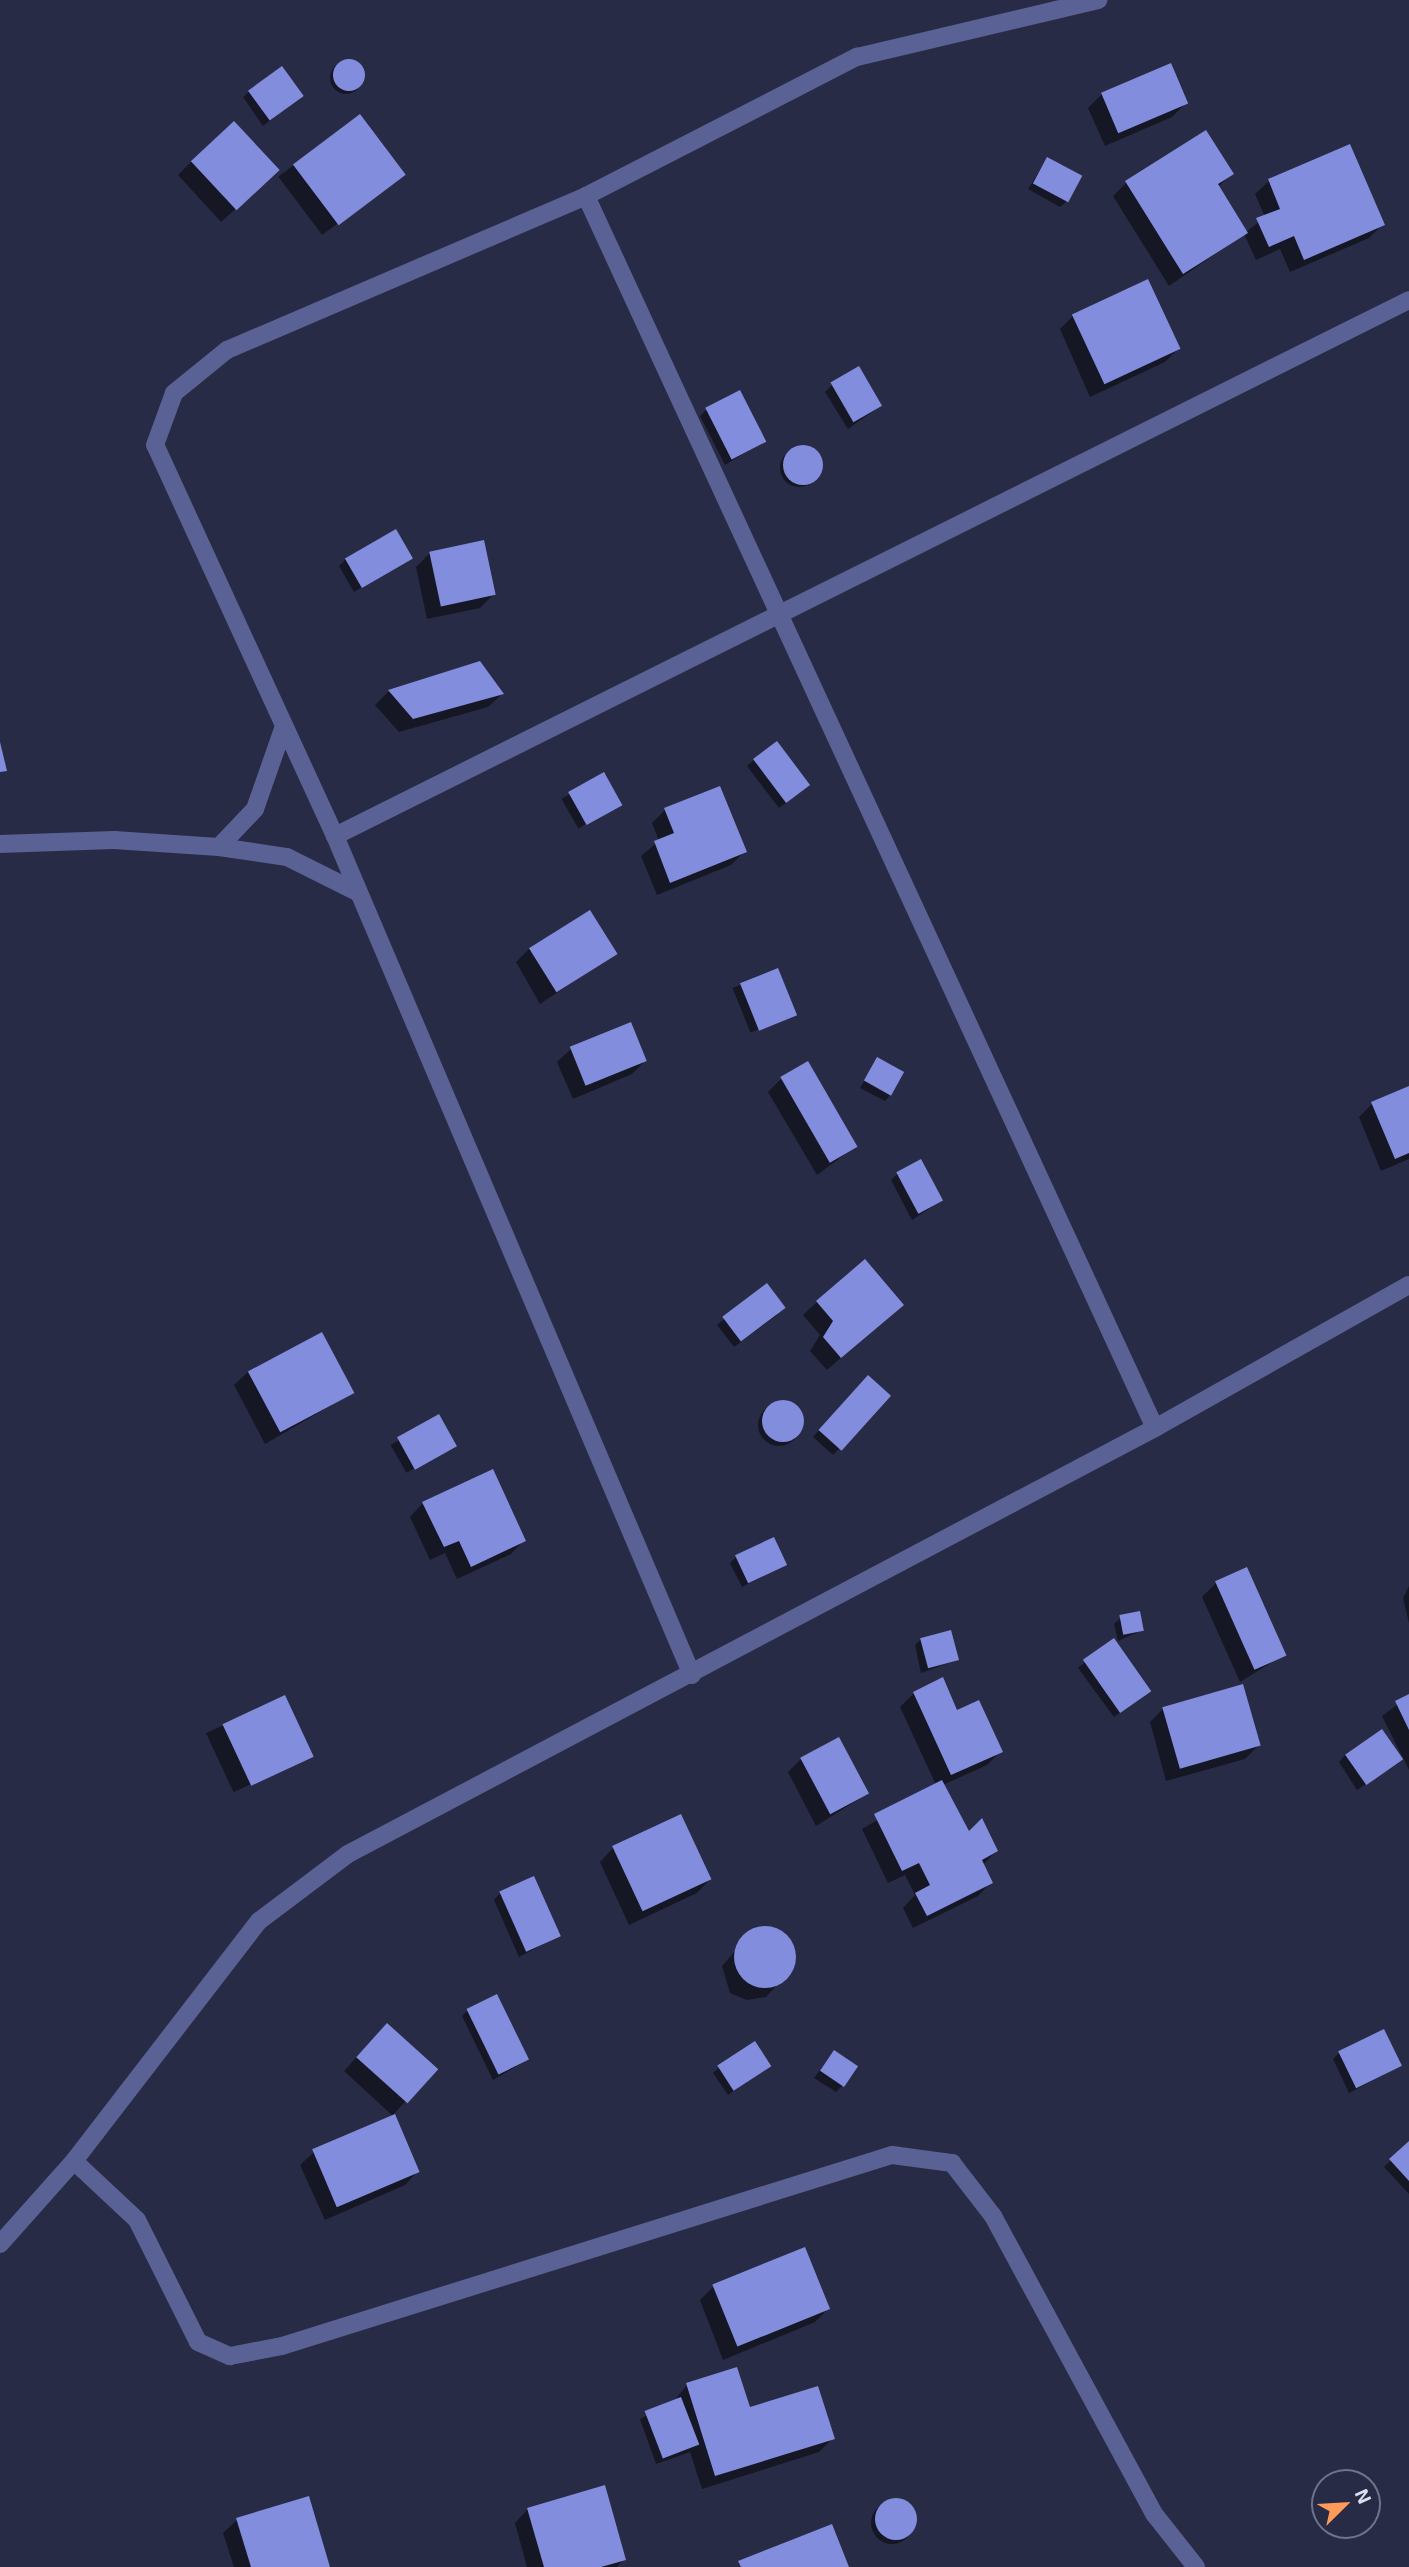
<!DOCTYPE html>
<html>
<head>
<meta charset="utf-8">
<style>
	body { margin:0 }
	#map { position:relative; width:1409px; height:2567px; overflow:hidden; background:#282b45; font-family:"Exo 2",sans-serif }
	div>[style] { position:absolute }
	[style*='--x'] { left:calc(var(--x)*1px); top:calc(var(--y)*1px); width:calc(var(--w)*1px); rotate:calc(var(--a)*1deg) }
	.shadow>* { inset:0; background:#0007; transform-origin:0 0 }
	.round { border-radius:50% }
	.building>* { inset:0; background:#838dde; transform-origin:0 0 }
	.minor>* { height:18px; margin:-9px; padding:0 9px; transform-origin:9px; border-radius:9px; background:#5a6194 }
	span { translate:-50% -50%; white-space:nowrap; text-align:center; line-height:1.15; -webkit-text-stroke:7px #282b45; paint-order:stroke }
	.north { position:absolute; left:1311px; top:2469px; width:70px; height:70px; box-sizing:border-box; background:#282b45; border:2px solid #707389; border-radius:50%; rotate:66deg; font-size:19px; font-weight:700; line-height:28px; text-align:center; color:#dbdeef }
	.north::after { content:''; display:block; margin:auto; width:24px; height:32px; background:#ff9b5a; clip-path:polygon(50% 0,100% 100%,50% 72%,0 100%) }
</style>
</head>
<body>
<div id="map">
	<div class="shadow">
		<i class="round" style="left:330px;top:62px;width:32px;height:32px"></i>
		<i style="clip-path:polygon(250px 91px,302px 96px,263px 126px,243px 97px)"></i>
		<i style="clip-path:polygon(1102px 94px,1186px 103px,1172px 117px,1105px 146px,1088px 108px)"></i>
		<i style="left:359px;top:116px;width:73px;height:101px;rotate:53deg"></i>
		<i style="clip-path:polygon(1047px 159px,1067px 201px,1060px 207px,1028px 189px)"></i>
		<i style="clip-path:polygon(192px 161px,263px 184px,221px 222px,178px 175px)"></i>
		<i style="clip-path:polygon(1232px 173px,1218px 187px,1246px 232px,1265px 217px,1255px 194px,1269px 181px,1383px 224px,1369px 238px,1290px 272px,1280px 249px,1256px 260px,1244px 234px,1169px 286px,1113px 196px,1126px 183px)"></i>
		<i style="clip-path:polygon(1073px 316px,1179px 348px,1165px 362px,1090px 397px,1060px 329px)"></i>
		<i style="clip-path:polygon(832px 385px,880px 406px,848px 429px,825px 392px)"></i>
		<i style="clip-path:polygon(706px 410px,764px 441px,725px 465px,700px 416px)"></i>
		<i class="round" style="left:780px;top:449px;width:38px;height:38px"></i>
		<i style="clip-path:polygon(430px 553px,494px 594px,480px 608px,427px 619px,416px 567px)"></i>
		<i style="clip-path:polygon(411px 558px,354px 592px,339px 566px,346px 559px)"></i>
		<i style="clip-path:polygon(479px 663px,502px 694px,488px 707px,399px 732px,375px 705px,388px 692px)"></i>
		<i style="clip-path:polygon(754px 760px,802px 791px,779px 808px,747px 766px)"></i>
		<i style="left:603px;top:775px;width:34px;height:48px;rotate:60deg"></i>
		<i style="clip-path:polygon(665px 810px,745px 851px,731px 865px,657px 895px,641px 856px,659px 841px,652px 823px)"></i>
		<i style="clip-path:polygon(529px 949px,615px 954px,540px 1004px,516px 962px)"></i>
		<i style="left:777px;top:970px;width:48px;height:48px;rotate:68deg"></i>
		<i style="clip-path:polygon(571px 1049px,645px 1061px,632px 1074px,573px 1099px,557px 1062px)"></i>
		<i style="clip-path:polygon(877px 1060px,891px 1094px,885px 1101px,860px 1088px)"></i>
		<i style="clip-path:polygon(781px 1079px,856px 1146px,817px 1175px,768px 1092px)"></i>
		<i style="clip-path:polygon(1409px 1088px,1409px 1159px,1381px 1171px,1359px 1117px,1372px 1104px)"></i>
		<i style="clip-path:polygon(897px 1174px,941px 1201px,912px 1220px,891px 1180px)"></i>
		<i style="clip-path:polygon(767px 1286px,777px 1315px,734px 1347px,717px 1325px)"></i>
		<i style="clip-path:polygon(817px 1302px,901px 1305px,827px 1370px,810px 1351px,820px 1335px,803px 1315px)"></i>
		<i style="clip-path:polygon(248px 1372px,352px 1393px,265px 1444px,234px 1385px)"></i>
		<i style="clip-path:polygon(861px 1383px,888px 1396px,833px 1455px,813px 1437px)"></i>
		<i class="round" style="left:758px;top:1404px;width:42px;height:42px"></i>
		<i style="left:439px;top:1417px;width:32px;height:56px;rotate:60deg"></i>
		<i style="clip-path:polygon(423px 1503px,524px 1540px,511px 1554px,457px 1579px,445px 1553px,430px 1560px,410px 1517px)"></i>
		<i style="clip-path:polygon(736px 1557px,785px 1565px,742px 1587px,730px 1563px)"></i>
		<i style="clip-path:polygon(1216px 1583px,1284px 1655px,1240px 1682px,1202px 1597px)"></i>
		<i style="clip-path:polygon(1409px 1586px,1409px 1623px,1403px 1598px)"></i>
		<i style="clip-path:polygon(1121px 1618px,1143px 1630px,1118px 1641px,1114px 1624px)"></i>
		<i style="clip-path:polygon(921px 1639px,957px 1660px,921px 1673px,915px 1645px)"></i>
		<i style="clip-path:polygon(1085px 1662px,1143px 1697px,1114px 1717px,1078px 1668px)"></i>
		<i style="clip-path:polygon(914px 1693px,956px 1712px,1001px 1751px,987px 1765px,943px 1785px,968px 1834px,996px 1851px,983px 1865px,991px 1882px,978px 1896px,913px 1928px,903px 1908px,915px 1895px,905px 1875px,888px 1883px,862px 1829px,936px 1785px,900px 1707px)"></i>
		<i style="clip-path:polygon(1409px 1696px,1409px 1770px,1382px 1716px)"></i>
		<i style="left:284px;top:1697px;width:65px;height:86px;rotate:65deg"></i>
		<i style="clip-path:polygon(1163px 1709px,1259px 1745px,1245px 1759px,1166px 1781px,1150px 1722px)"></i>
		<i style="clip-path:polygon(1345px 1755px,1401px 1758px,1402px 1758px,1357px 1790px,1339px 1762px)"></i>
		<i style="clip-path:polygon(801px 1759px,867px 1794px,816px 1826px,788px 1772px)"></i>
		<i style="clip-path:polygon(613px 1848px,710px 1879px,697px 1893px,629px 1925px,600px 1862px)"></i>
		<i style="clip-path:polygon(500px 1893px,559px 1936px,519px 1957px,494px 1900px)"></i>
		<i style="clip-path:polygon(773px 1928px,794px 1948px,793px 1967px,766px 1997px,747px 2000px,730px 1993px,722px 1966px,754px 1929px)"></i>
		<i style="clip-path:polygon(468px 2010px,527px 2060px,493px 2080px,462px 2016px)"></i>
		<i style="clip-path:polygon(374px 2038px,435px 2069px,393px 2115px,418px 2171px,405px 2185px,325px 2220px,300px 2165px,314px 2152px,394px 2117px,344px 2071px)"></i>
		<i style="clip-path:polygon(834px 2052px,842px 2086px,836px 2092px,814px 2078px)"></i>
		<i style="clip-path:polygon(1339px 2053px,1400px 2066px,1349px 2093px,1333px 2059px)"></i>
		<i style="clip-path:polygon(769px 2066px,728px 2095px,713px 2073px,720px 2067px)"></i>
		<i style="clip-path:polygon(1409px 2143px,1409px 2194px,1384px 2167px)"></i>
		<i style="clip-path:polygon(713px 2287px,828px 2309px,815px 2322px,723px 2360px,700px 2300px)"></i>
		<i style="clip-path:polygon(687px 2385px,749px 2409px,833px 2438px,819px 2452px,702px 2489px,690px 2452px,656px 2464px,640px 2419px,674px 2401px)"></i>
		<i class="round" style="left:871px;top:2502px;width:42px;height:42px"></i>
		<i style="clip-path:polygon(528px 2509px,624px 2559px,617px 2567px,527px 2567px,515px 2523px)"></i>
		<i style="clip-path:polygon(237px 2520px,328px 2567px,234px 2567px,223px 2533px)"></i>
	</div>
	<div class="building">
		<i class="round" style="left:333px;top:59px;width:32px;height:32px"></i>
		<i style="left:1171px;top:63px;width:44px;height:76px;rotate:67deg"></i>
		<i style="left:282px;top:66px;width:37px;height:42px;rotate:54deg"></i>
		<i style="left:360px;top:114px;width:76px;height:84px;rotate:53deg"></i>
		<i style="left:234px;top:121px;width:67px;height:59px;rotate:47deg"></i>
		<i style="clip-path:polygon(1206px 130px,1234px 174px,1218px 184px,1248px 233px,1183px 274px,1125px 181px)"></i>
		<i style="clip-path:polygon(1350px 144px,1385px 225px,1304px 260px,1294px 236px,1269px 247px,1256px 218px,1280px 209px,1268px 179px)"></i>
		<i style="left:1047px;top:157px;width:40px;height:30px;rotate:28deg"></i>
		<i style="left:1148px;top:279px;width:77px;height:84px;rotate:65deg"></i>
		<i style="left:859px;top:366px;width:46px;height:33px;rotate:60deg"></i>
		<i style="left:740px;top:390px;width:58px;height:39px;rotate:63deg"></i>
		<i class="round" style="left:783px;top:445px;width:40px;height:40px"></i>
		<i style="left:396px;top:529px;width:34px;height:59px;rotate:60deg"></i>
		<i style="left:484px;top:540px;width:56px;height:56px;rotate:78deg"></i>
		<i style="clip-path:polygon(480px 661px,504px 694px,413px 719px,388px 690px)"></i>
		<i style="left:777px;top:741px;width:55px;height:30px;rotate:53deg"></i>
		<i style="clip-path:polygon(0 742px,7px 771px,0 772px)"></i>
		<i style="left:604px;top:772px;width:38px;height:41px;rotate:61deg"></i>
		<i style="clip-path:polygon(720px 786px,747px 852px,670px 883px,654px 841px,674px 833px,664px 808px)"></i>
		<i style="left:590px;top:910px;width:52px;height:72px;rotate:58deg"></i>
		<i style="left:778px;top:968px;width:51px;height:41px;rotate:68deg"></i>
		<i style="left:631px;top:1022px;width:42px;height:66px;rotate:68deg"></i>
		<i style="left:877px;top:1057px;width:31px;height:27px;rotate:29deg"></i>
		<i style="left:808px;top:1061px;width:99px;height:32px;rotate:60deg"></i>
		<i style="clip-path:polygon(1409px 1086px,1409px 1153px,1395px 1159px,1371px 1102px)"></i>
		<i style="left:921px;top:1159px;width:47px;height:28px;rotate:62deg"></i>
		<i style="clip-path:polygon(865px 1259px,904px 1305px,841px 1358px,823px 1337px,833px 1321px,816px 1301px)"></i>
		<i style="left:767px;top:1283px;width:31px;height:56px;rotate:53deg"></i>
		<i style="left:322px;top:1332px;width:69px;height:84px;rotate:62deg"></i>
		<i style="left:868px;top:1375px;width:31px;height:74px;rotate:42deg"></i>
		<i class="round" style="left:762px;top:1400px;width:42px;height:42px"></i>
		<i style="left:439px;top:1414px;width:37px;height:48px;rotate:61deg"></i>
		<i style="clip-path:polygon(493px 1469px,526px 1541px,471px 1567px,459px 1541px,444px 1547px,422px 1502px)"></i>
		<i style="left:774px;top:1537px;width:31px;height:43px;rotate:65deg"></i>
		<i style="left:1247px;top:1567px;width:97px;height:35px;rotate:66deg"></i>
		<i style="left:1140px;top:1611px;width:20px;height:21px;rotate:79deg"></i>
		<i style="left:951px;top:1630px;width:31px;height:32px;rotate:75deg"></i>
		<i style="left:1114px;top:1638px;width:65px;height:38px;rotate:55deg"></i>
		<i style="clip-path:polygon(943px 1677px,957px 1710px,979px 1700px,1003px 1752px,951px 1775px,913px 1692px)"></i>
		<i style="left:1243px;top:1684px;width:64px;height:84px;rotate:74deg"></i>
		<i style="clip-path:polygon(1409px 1694px,1409px 1730px,1395px 1701px)"></i>
		<i style="left:285px;top:1695px;width:68px;height:69px;rotate:65deg"></i>
		<i style="left:1382px;top:1729px;width:37px;height:45px;rotate:55deg"></i>
		<i style="left:839px;top:1737px;width:64px;height:44px;rotate:62deg"></i>
		<i style="clip-path:polygon(942px 1780px,969px 1831px,982px 1818px,998px 1851px,982px 1860px,993px 1883px,927px 1916px,915px 1893px,930px 1885px,919px 1863px,902px 1871px,874px 1814px)"></i>
		<i style="left:681px;top:1814px;width:72px;height:76px;rotate:65deg"></i>
		<i style="left:534px;top:1876px;width:66px;height:38px;rotate:66deg"></i>
		<i class="round" style="left:734px;top:1926px;width:62px;height:62px"></i>
		<i style="left:497px;top:1994px;width:73px;height:34px;rotate:64deg"></i>
		<i style="left:387px;top:2023px;width:69px;height:46px;rotate:42deg"></i>
		<i style="left:1384px;top:2029px;width:41px;height:51px;rotate:64deg"></i>
		<i style="left:755px;top:2041px;width:30px;height:45px;rotate:57deg"></i>
		<i style="left:834px;top:2050px;width:29px;height:25px;rotate:34deg"></i>
		<i style="left:395px;top:2114px;width:63px;height:90px;rotate:67deg"></i>
		<i style="clip-path:polygon(1409px 2141px,1409px 2181px,1389px 2159px)"></i>
		<i style="left:805px;top:2247px;width:67px;height:100px;rotate:68deg"></i>
		<i style="clip-path:polygon(737px 2367px,750px 2407px,818px 2386px,835px 2439px,715px 2476px,686px 2383px)"></i>
		<i style="left:681px;top:2397px;width:51px;height:39px;rotate:69deg"></i>
		<i style="clip-path:polygon(605px 2485px,626px 2560px,601px 2567px,544px 2567px,527px 2508px)"></i>
		<i style="clip-path:polygon(309px 2496px,330px 2567px,251px 2567px,236px 2518px)"></i>
		<i class="round" style="left:875px;top:2498px;width:42px;height:42px"></i>
		<i style="clip-path:polygon(832px 2524px,849px 2567px,741px 2567px,738px 2561px)"></i>
	</div>
	<div class="minor">
		<i style="--x:586;--y:196;--w:1357;--a:65.21"></i>
		<i style="--x:335;--y:836;--w:1200;--a:-26.52"></i>
		<i style="--x:0;--y:844;--w:114;--a:-2"></i>
		<i style="--x:114;--y:840;--w:105;--a:3.8"></i>
		<i style="--x:219;--y:847;--w:69;--a:8.4"></i>
		<i style="--x:287;--y:857;--w:80;--a:26.6"></i>
		<i style="--x:219;--y:847;--w:52;--a:-46.5"></i>
		<i style="--x:255;--y:809;--w:88;--a:-70.7"></i>
		<i style="--x:692;--y:1675;--w:912;--a:-113.05"></i>
		<i style="--x:335;--y:836;--w:430;--a:-114.7"></i>
		<i style="--x:155;--y:445;--w:55;--a:-69.9"></i>
		<i style="--x:174;--y:393;--w:68;--a:-39.1"></i>
		<i style="--x:227;--y:350;--w:391;--a:-23.2"></i>
		<i style="--x:586;--y:196;--w:305;--a:-27.2"></i>
		<i style="--x:857;--y:57;--w:248;--a:-13.3"></i>
		<i style="--x:74;--y:2161;--w:86;--a:43.1"></i>
		<i style="--x:137;--y:2220;--w:136;--a:63.4"></i>
		<i style="--x:198;--y:2342;--w:35;--a:24"></i>
		<i style="--x:230;--y:2356;--w:53;--a:-10.9"></i>
		<i style="--x:282;--y:2346;--w:639;--a:-17.39"></i>
		<i style="--x:892;--y:2155;--w:61;--a:7.6"></i>
		<i style="--x:952;--y:2163;--w:67;--a:52.3"></i>
		<i style="--x:993;--y:2216;--w:340;--a:61.6"></i>
		<i style="--x:1155;--y:2515;--w:66;--a:51.7"></i>
		<i style="--x:0;--y:2244;--w:111;--a:-48.3"></i>
		<i style="--x:74;--y:2161;--w:303;--a:-52.4"></i>
		<i style="--x:259;--y:1921;--w:111;--a:-37"></i>
		<i style="--x:348;--y:1854;--w:913;--a:-27.83"></i>
		<i style="--x:1155;--y:1428;--w:291;--a:-29.4"></i>
	</div>
	<div class="north">N</div>
</div>
</body>
</html>
